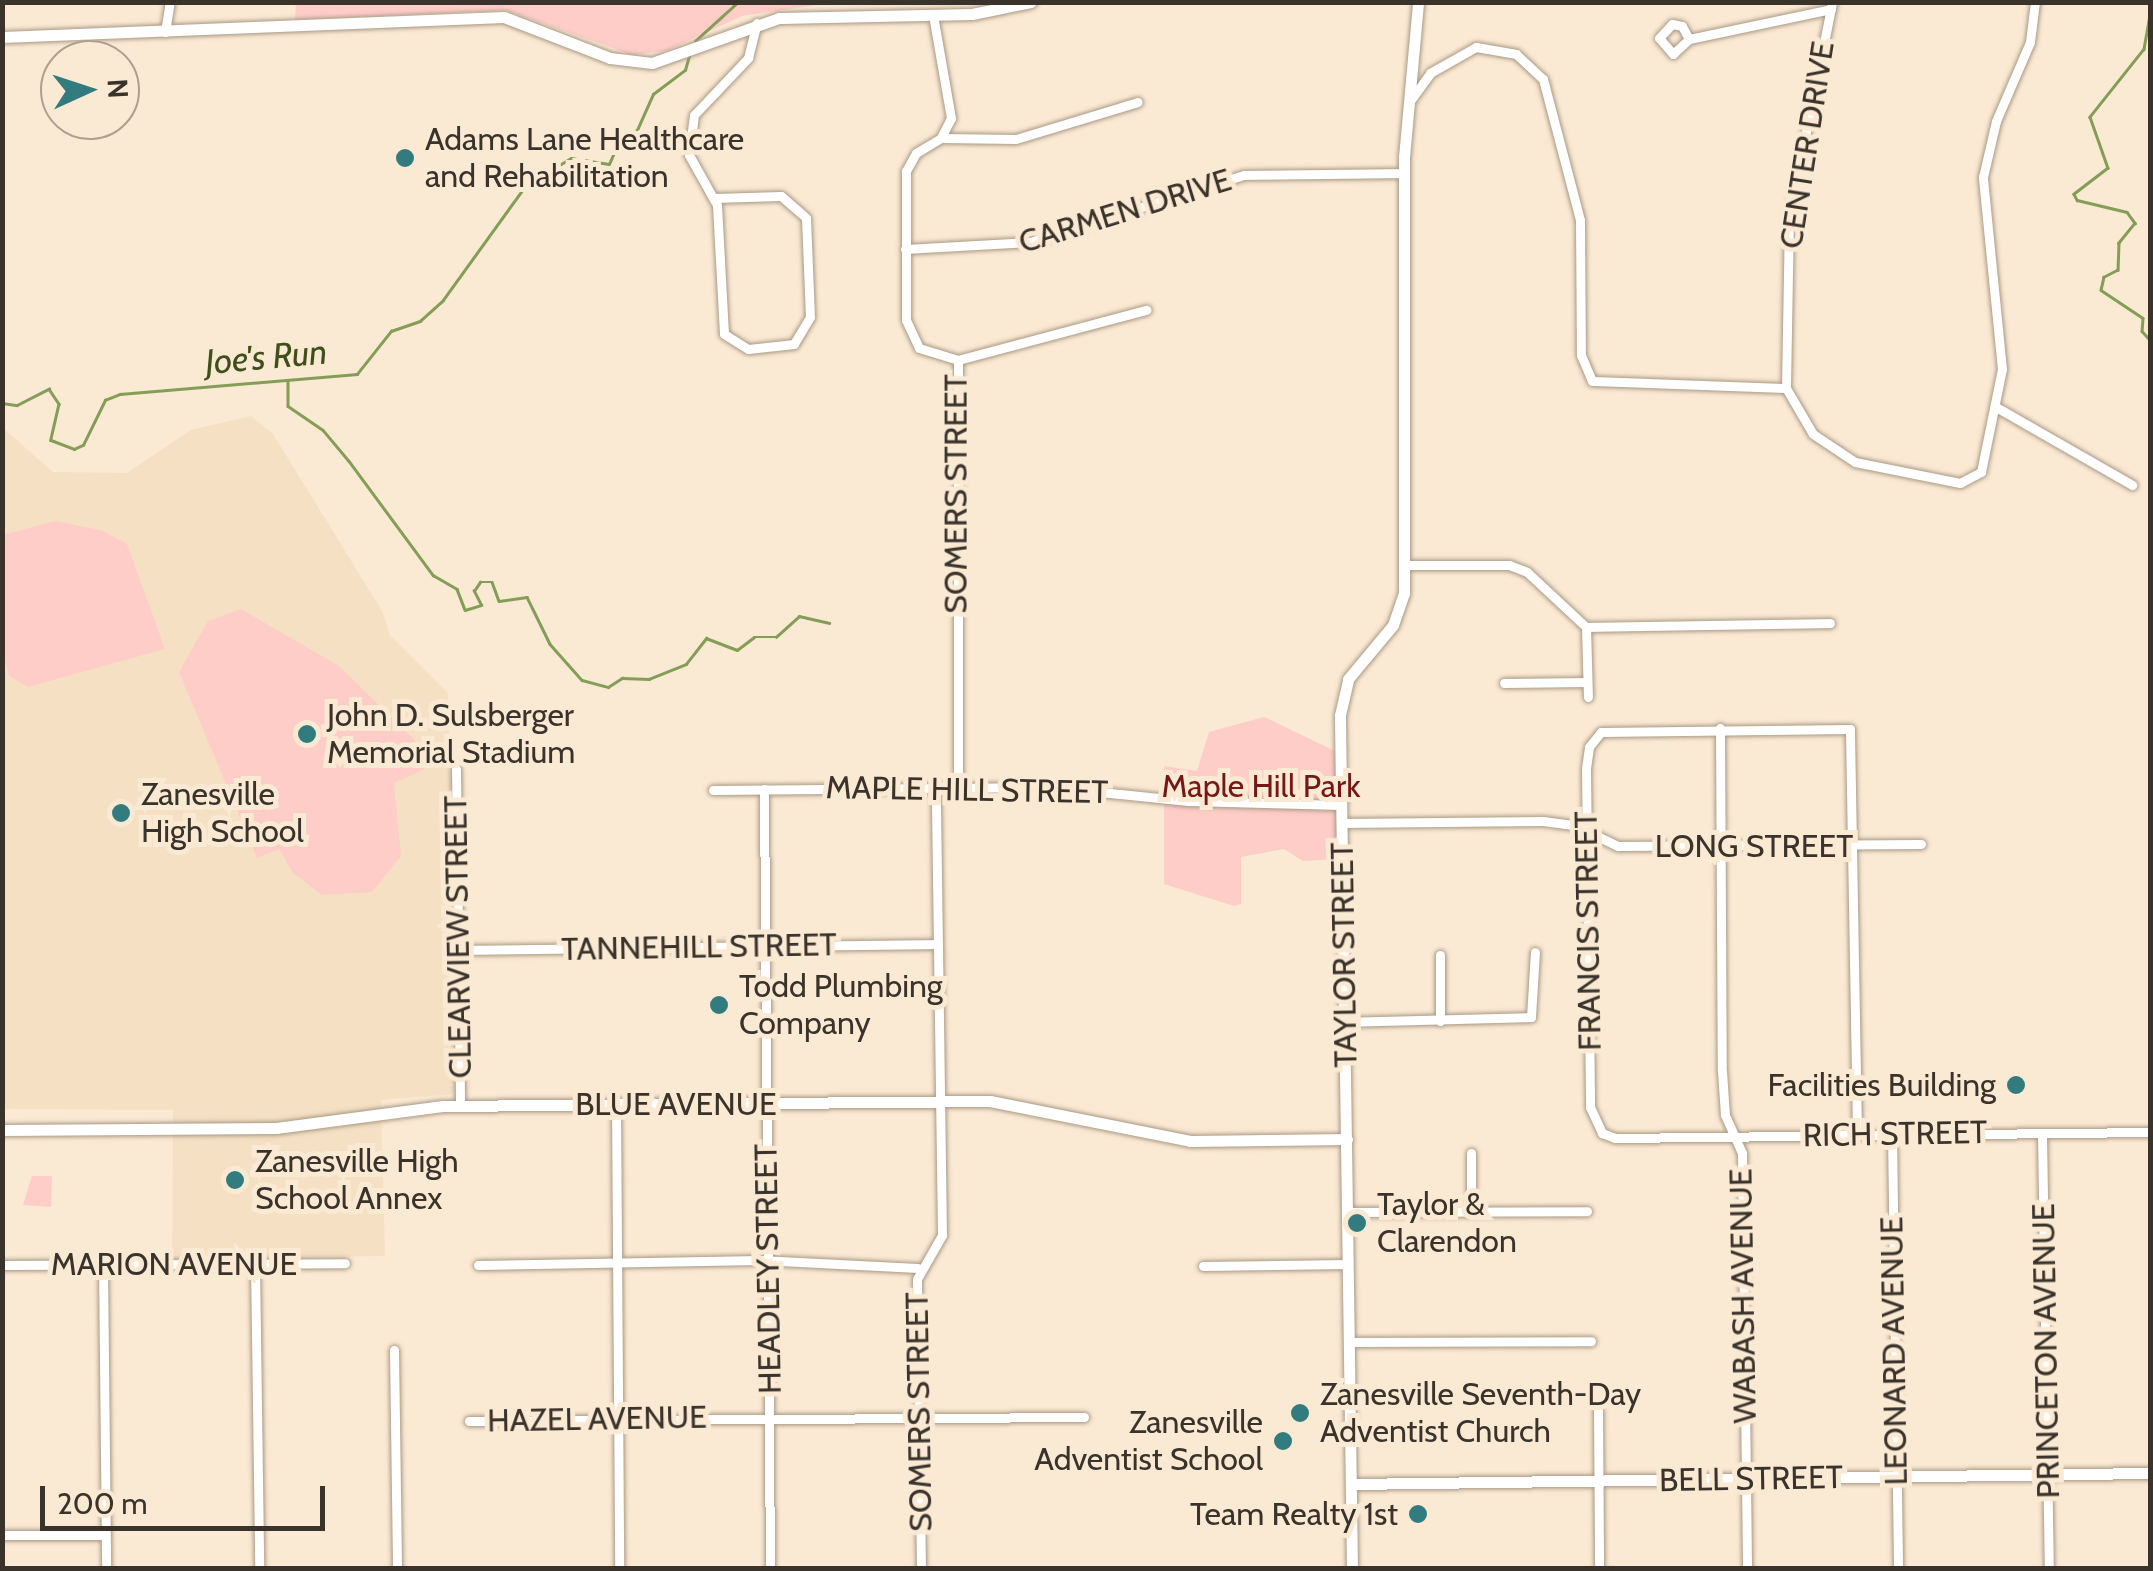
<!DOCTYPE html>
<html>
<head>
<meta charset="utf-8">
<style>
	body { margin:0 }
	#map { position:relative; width:2153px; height:1571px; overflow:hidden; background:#fae9d3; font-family:Cabin,sans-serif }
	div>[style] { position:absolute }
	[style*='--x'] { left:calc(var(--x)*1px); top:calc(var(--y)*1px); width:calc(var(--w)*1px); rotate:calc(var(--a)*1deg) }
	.built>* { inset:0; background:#f5e0c3 }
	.green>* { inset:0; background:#fecdc7 }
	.stream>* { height:2.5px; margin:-1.25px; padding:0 1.25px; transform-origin:1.25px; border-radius:1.25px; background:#849d57 }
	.roads { filter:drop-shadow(0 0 2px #a99985) drop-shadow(0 0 2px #a99985) }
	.minor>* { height:9px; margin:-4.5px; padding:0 4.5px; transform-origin:4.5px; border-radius:4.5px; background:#fff }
	.tertiary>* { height:11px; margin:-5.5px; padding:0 5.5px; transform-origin:5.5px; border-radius:5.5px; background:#fff }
	.dots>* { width:28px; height:28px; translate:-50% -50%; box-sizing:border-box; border:5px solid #fae9d3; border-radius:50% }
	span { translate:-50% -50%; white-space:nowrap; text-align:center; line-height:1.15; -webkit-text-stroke:10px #fae9d3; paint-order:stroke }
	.poi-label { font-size:32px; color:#3a332b }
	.left { translate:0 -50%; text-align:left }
	.right { translate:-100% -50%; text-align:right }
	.street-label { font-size:32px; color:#3a332b }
	.park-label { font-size:32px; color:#761715 }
	.water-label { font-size:35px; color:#3e4f1c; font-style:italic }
	.frame { position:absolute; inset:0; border:5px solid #3a332b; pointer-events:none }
	.north { position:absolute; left:40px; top:40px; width:100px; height:100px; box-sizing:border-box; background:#fae9d3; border:2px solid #ada090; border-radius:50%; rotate:87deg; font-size:28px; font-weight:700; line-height:40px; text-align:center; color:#3a332b }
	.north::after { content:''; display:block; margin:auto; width:35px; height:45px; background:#327c7f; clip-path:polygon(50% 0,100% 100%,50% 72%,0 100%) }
	.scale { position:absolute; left:40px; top:1486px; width:285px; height:45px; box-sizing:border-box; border:5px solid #3a332b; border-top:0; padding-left:12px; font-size:30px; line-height:35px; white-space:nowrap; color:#3a332b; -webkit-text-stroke:8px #fae9d3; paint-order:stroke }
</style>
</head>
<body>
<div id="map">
	<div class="built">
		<i style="clip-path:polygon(251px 416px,273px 434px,382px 611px,390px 635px,448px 693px,457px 1078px,454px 1094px,381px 1100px,385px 1256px,172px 1259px,173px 1110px,3px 1109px,2px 427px,53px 472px,127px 473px,191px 430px)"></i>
	</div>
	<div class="green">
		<i style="clip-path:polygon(296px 2px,950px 3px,817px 5px,742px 16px,666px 51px,632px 55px,505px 10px,295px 20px)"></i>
		<i style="clip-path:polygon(55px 521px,101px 530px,127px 544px,165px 649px,28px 687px,9px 676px,3px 653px,3px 535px)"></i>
		<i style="clip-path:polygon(241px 609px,339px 666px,432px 757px,423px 770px,394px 783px,401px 856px,372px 892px,322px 895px,293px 873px,279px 849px,257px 858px,179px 672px,208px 621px)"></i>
		<i style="clip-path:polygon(1264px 717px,1335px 751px,1337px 859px,1303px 861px,1284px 849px,1241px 857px,1241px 904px,1234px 906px,1164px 884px,1164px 766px,1197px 771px,1209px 732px)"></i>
		<i style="clip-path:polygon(32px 1176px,52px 1176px,51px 1207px,23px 1205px)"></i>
	</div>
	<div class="stream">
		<i style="--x:2150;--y:15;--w:35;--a:100"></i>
		<i style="--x:2144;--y:49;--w:87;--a:128.5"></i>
		<i style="--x:2090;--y:117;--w:54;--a:70.6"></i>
		<i style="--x:2108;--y:168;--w:43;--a:142.6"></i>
		<i style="--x:2074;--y:194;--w:7;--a:63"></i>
		<i style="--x:2077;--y:200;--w:51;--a:13.5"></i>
		<i style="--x:2127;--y:212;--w:14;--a:54"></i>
		<i style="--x:2135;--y:223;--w:26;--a:129"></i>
		<i style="--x:2119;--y:243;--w:27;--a:92"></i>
		<i style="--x:2118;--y:270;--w:16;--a:153"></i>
		<i style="--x:2104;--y:277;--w:13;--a:103"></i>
		<i style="--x:2101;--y:290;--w:50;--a:33.7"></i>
		<i style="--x:2143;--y:318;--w:13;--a:94"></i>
		<i style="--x:2142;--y:331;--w:12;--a:48"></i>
		<i style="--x:695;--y:41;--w:58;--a:-42.2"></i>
		<i style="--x:288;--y:381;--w:25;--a:90"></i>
		<i style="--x:288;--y:406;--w:42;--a:34.4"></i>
		<i style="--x:323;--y:430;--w:40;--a:50"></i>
		<i style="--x:349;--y:461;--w:142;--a:53.6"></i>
		<i style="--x:433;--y:575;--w:28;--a:30"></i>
		<i style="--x:457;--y:589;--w:22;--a:69"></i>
		<i style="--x:465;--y:610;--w:17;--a:-17"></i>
		<i style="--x:481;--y:605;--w:16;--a:-117"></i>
		<i style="--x:474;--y:591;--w:11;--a:-56"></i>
		<i style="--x:480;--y:582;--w:12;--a:0"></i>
		<i style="--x:492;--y:582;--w:20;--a:70"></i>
		<i style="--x:499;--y:601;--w:28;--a:-8"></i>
		<i style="--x:527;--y:597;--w:52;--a:63.9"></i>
		<i style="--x:550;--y:644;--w:48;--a:48.4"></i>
		<i style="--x:582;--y:680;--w:27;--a:15"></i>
		<i style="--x:608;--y:687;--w:17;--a:-33"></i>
		<i style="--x:622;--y:678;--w:27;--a:2"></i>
		<i style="--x:649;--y:679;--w:40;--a:-22"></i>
		<i style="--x:686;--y:664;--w:33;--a:-52"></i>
		<i style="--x:706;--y:638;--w:33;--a:21"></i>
		<i style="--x:737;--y:650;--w:21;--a:-37"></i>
		<i style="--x:754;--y:637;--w:22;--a:0"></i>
		<i style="--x:776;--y:637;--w:31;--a:-42"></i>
		<i style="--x:799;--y:616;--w:31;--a:13"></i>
		<i style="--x:2;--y:403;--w:15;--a:8"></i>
		<i style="--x:17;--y:405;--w:36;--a:-27"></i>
		<i style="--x:49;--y:389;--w:18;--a:56"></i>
		<i style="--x:59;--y:404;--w:37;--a:103"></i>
		<i style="--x:51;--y:440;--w:25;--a:21"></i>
		<i style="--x:74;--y:449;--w:10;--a:-24"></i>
		<i style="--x:83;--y:445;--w:50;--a:-63.9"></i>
		<i style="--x:105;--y:400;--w:16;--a:-22"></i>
		<i style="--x:120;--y:394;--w:238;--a:-4.8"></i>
		<i style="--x:357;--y:374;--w:55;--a:-51.7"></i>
		<i style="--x:391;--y:331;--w:31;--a:-19"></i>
		<i style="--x:420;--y:321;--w:31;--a:-42"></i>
		<i style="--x:443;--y:300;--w:142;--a:-54.2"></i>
		<i style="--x:526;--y:185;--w:52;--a:-31"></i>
		<i style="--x:571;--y:158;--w:38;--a:9"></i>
		<i style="--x:609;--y:164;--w:32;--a:-66"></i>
		<i style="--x:622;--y:135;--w:16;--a:-18"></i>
		<i style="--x:637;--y:130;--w:39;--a:-66"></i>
		<i style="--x:653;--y:94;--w:40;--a:-37"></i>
		<i style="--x:685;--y:70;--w:18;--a:-74"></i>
	</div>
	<div class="roads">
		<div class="minor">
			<i style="--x:933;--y:15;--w:105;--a:80.1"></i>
			<i style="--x:951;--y:118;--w:22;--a:117"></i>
			<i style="--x:941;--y:138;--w:29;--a:149"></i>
			<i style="--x:916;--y:153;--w:21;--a:119"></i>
			<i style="--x:906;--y:171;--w:149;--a:90"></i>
			<i style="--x:906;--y:320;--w:31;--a:65"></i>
			<i style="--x:919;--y:348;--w:41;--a:17.1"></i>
			<i style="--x:958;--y:360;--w:426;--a:90"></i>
			<i style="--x:165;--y:32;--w:30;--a:-81"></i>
			<i style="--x:1689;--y:39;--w:22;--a:137"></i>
			<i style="--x:1673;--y:54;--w:21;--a:-131"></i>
			<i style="--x:1659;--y:38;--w:19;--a:-47"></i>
			<i style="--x:1672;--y:24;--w:10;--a:11"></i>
			<i style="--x:1682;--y:26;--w:15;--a:62"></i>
			<i style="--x:1689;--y:39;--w:145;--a:-11.9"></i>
			<i style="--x:1410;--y:101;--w:34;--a:-54"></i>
			<i style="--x:1430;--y:73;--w:53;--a:-29.5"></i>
			<i style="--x:1476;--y:47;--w:41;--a:9.9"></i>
			<i style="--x:1516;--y:54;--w:37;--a:43"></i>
			<i style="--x:1543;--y:79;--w:146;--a:75.3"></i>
			<i style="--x:1580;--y:220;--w:135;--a:89.6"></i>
			<i style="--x:1581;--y:355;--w:28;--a:67"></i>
			<i style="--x:1592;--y:381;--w:194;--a:2.1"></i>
			<i style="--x:1786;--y:388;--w:172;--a:-89"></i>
			<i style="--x:1789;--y:216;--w:218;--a:-78.6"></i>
			<i style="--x:941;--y:138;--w:75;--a:0.8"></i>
			<i style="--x:1016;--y:139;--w:127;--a:-16.9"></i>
			<i style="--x:714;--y:198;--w:67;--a:-1.7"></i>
			<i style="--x:781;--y:196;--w:33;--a:41"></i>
			<i style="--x:806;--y:218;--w:99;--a:87.7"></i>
			<i style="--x:810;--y:317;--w:31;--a:121"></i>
			<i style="--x:794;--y:344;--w:46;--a:173.8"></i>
			<i style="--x:748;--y:349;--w:28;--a:-148"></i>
			<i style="--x:724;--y:334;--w:129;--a:-93.1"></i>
			<i style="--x:717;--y:205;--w:57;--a:-119.2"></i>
			<i style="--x:689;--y:155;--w:40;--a:-82.9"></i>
			<i style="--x:694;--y:115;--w:79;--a:-46.5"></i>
			<i style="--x:748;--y:58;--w:36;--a:-76"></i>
			<i style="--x:905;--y:249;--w:125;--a:-3.2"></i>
			<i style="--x:1030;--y:242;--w:224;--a:-17.4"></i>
			<i style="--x:1244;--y:175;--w:161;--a:-0.7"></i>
			<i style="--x:958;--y:360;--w:195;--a:-14.9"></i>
			<i style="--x:1786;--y:388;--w:53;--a:59.6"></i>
			<i style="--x:1813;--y:434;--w:50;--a:33.7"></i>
			<i style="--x:1855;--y:462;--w:107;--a:11.3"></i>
			<i style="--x:1960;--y:483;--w:24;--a:-28"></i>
			<i style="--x:1981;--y:472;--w:105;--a:-78.5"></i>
			<i style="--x:2002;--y:369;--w:193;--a:-95.7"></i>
			<i style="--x:1983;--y:177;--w:57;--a:-76.9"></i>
			<i style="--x:1996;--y:121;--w:86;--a:-66.7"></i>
			<i style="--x:2030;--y:42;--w:40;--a:-82.9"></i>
			<i style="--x:1996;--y:407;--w:157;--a:29.8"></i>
			<i style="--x:1407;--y:565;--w:102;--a:0"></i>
			<i style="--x:1509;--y:565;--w:19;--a:21"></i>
			<i style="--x:1527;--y:572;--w:81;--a:43"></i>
			<i style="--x:1586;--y:627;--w:244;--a:-0.9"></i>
			<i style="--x:1586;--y:627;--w:70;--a:88.4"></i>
			<i style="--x:1504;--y:683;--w:83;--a:-0.7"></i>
			<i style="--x:1720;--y:728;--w:343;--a:89.7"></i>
			<i style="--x:1722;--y:1071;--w:44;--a:86.1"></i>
			<i style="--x:1725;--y:1115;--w:42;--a:65.9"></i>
			<i style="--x:1742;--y:1153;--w:415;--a:89.3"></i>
			<i style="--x:456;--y:769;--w:337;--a:89.3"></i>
			<i style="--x:764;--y:789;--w:779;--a:89.56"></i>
			<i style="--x:713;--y:790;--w:339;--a:-0.5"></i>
			<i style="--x:1052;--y:787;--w:137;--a:5.9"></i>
			<i style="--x:1188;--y:801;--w:153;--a:1.5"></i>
			<i style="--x:1341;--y:823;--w:202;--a:-0.6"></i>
			<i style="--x:1543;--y:821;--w:45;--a:7.6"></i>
			<i style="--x:1591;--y:833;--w:30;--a:26"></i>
			<i style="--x:1618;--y:846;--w:303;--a:-0.4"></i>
			<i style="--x:460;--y:950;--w:478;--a:-0.7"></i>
			<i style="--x:1440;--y:1021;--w:66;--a:-90"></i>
			<i style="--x:1346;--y:1022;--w:185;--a:-1.5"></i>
			<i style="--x:1531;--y:1017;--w:65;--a:-86.5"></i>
			<i style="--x:616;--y:1104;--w:464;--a:89.6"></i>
			<i style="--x:1857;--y:1133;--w:404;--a:-91"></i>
			<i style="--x:1850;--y:729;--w:249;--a:179.3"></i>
			<i style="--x:1601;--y:732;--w:19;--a:129"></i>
			<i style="--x:1589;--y:747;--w:22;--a:98"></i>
			<i style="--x:1586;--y:769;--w:338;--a:89.3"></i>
			<i style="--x:1590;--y:1107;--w:29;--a:65"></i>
			<i style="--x:1602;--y:1133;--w:14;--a:21"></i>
			<i style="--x:1615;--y:1138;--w:535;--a:-0.64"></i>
			<i style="--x:2042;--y:1133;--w:435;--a:89.1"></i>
			<i style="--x:1892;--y:1134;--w:434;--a:89.2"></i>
			<i style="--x:1471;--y:1153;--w:58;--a:90"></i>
			<i style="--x:1348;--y:1212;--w:239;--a:-0.2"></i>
			<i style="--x:255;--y:1263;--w:305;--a:89.2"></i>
			<i style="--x:2;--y:1265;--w:343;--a:-0.3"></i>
			<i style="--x:103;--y:1265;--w:303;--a:89.4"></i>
			<i style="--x:478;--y:1265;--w:282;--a:-1"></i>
			<i style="--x:760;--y:1260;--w:158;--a:2.9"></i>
			<i style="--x:1203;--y:1266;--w:145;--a:-0.8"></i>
			<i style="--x:1350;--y:1342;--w:241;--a:-0.2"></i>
			<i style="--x:394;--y:1350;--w:218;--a:89.2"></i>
			<i style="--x:1598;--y:1410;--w:158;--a:89.6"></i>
			<i style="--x:469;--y:1421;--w:615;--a:-0.37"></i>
			<i style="--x:2;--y:1535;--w:103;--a:0"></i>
			<i style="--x:921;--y:1568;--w:289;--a:-90.8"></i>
			<i style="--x:917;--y:1279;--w:51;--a:-60.4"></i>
			<i style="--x:942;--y:1235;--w:449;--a:-90.8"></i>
		</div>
		<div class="tertiary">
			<i style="--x:2;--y:37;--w:502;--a:-2.28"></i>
			<i style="--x:504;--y:17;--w:114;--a:21.1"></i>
			<i style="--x:610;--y:58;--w:42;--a:6.8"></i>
			<i style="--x:652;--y:63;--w:135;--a:-19.5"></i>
			<i style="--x:779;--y:18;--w:193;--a:-1.2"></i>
			<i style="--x:972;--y:14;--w:60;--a:-11.5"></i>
			<i style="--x:2;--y:1130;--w:274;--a:-0.4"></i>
			<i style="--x:276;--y:1128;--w:168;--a:-7.5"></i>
			<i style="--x:443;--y:1106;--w:547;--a:-0.52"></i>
			<i style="--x:990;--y:1101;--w:204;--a:11.3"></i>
			<i style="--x:1190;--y:1141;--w:157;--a:-0.7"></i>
			<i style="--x:1351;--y:1484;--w:799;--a:-0.79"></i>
			<i style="--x:1352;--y:1568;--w:853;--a:-90.81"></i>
			<i style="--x:1340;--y:715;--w:37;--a:-77"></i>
			<i style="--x:1348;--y:679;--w:70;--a:-50.2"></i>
			<i style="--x:1393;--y:625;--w:34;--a:-71"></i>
			<i style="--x:1404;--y:593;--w:436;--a:-90"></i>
			<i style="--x:1404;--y:157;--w:156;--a:-84.8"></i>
		</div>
	</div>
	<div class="dots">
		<i style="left:405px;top:158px;background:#327c7f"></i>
		<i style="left:307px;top:734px;background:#327c7f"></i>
		<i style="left:121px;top:813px;background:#327c7f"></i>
		<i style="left:719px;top:1005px;background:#327c7f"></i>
		<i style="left:2016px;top:1085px;background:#327c7f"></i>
		<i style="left:235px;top:1180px;background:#327c7f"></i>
		<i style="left:1357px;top:1223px;background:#327c7f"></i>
		<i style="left:1300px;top:1413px;background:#327c7f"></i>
		<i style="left:1283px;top:1441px;background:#327c7f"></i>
		<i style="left:1418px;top:1514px;background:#327c7f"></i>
	</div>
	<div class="poi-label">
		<span class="left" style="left:425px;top:158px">Adams Lane Healthcare<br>and Rehabilitation</span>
		<span class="left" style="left:327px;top:734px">John D. Sulsberger<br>Memorial Stadium</span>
		<span class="left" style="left:141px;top:813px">Zanesville<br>High School</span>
		<span class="left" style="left:739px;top:1005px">Todd Plumbing<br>Company</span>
		<span class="right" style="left:1996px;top:1085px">Facilities Building</span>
		<span class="left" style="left:255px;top:1180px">Zanesville High<br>School Annex</span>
		<span class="left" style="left:1377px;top:1223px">Taylor &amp;<br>Clarendon</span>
		<span class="left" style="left:1320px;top:1413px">Zanesville Seventh-Day<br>Adventist Church</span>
		<span class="right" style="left:1263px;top:1441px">Zanesville<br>Adventist School</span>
		<span class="right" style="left:1398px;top:1514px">Team Realty 1st</span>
	</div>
	<div class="street-label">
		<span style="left:1807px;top:145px;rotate:-81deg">CENTER DRIVE</span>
		<span style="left:1125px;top:211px;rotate:-17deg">CARMEN DRIVE</span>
		<span style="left:956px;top:494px;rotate:-90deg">SOMERS STREET</span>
		<span style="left:967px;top:790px;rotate:1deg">MAPLE HILL STREET</span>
		<span style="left:1754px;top:846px">LONG STREET</span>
		<span style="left:1588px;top:931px;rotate:-91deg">FRANCIS STREET</span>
		<span style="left:458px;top:937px;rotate:-91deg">CLEARVIEW STREET</span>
		<span style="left:699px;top:947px;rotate:-1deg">TANNEHILL STREET</span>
		<span style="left:1344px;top:955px;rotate:-91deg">TAYLOR STREET</span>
		<span style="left:676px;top:1104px">BLUE AVENUE</span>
		<span style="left:1895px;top:1134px;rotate:-1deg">RICH STREET</span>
		<span style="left:174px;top:1264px">MARION AVENUE</span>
		<span style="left:768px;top:1269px;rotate:-91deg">HEADLEY STREET</span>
		<span style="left:1743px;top:1296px;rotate:-91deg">WABASH AVENUE</span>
		<span style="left:1894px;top:1351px;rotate:-91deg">LEONARD AVENUE</span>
		<span style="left:2046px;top:1351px;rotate:-91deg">PRINCETON AVENUE</span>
		<span style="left:919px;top:1412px;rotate:-91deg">SOMERS STREET</span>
		<span style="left:597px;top:1419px;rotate:-1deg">HAZEL AVENUE</span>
		<span style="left:1751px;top:1479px;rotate:-1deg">BELL STREET</span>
	</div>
	<div class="park-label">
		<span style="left:1261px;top:786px">Maple Hill Park</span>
	</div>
	<div class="water-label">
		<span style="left:266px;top:357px;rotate:-5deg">Joe's Run</span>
	</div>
	<div class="frame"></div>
	<div class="north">N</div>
	<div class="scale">200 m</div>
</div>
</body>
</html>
